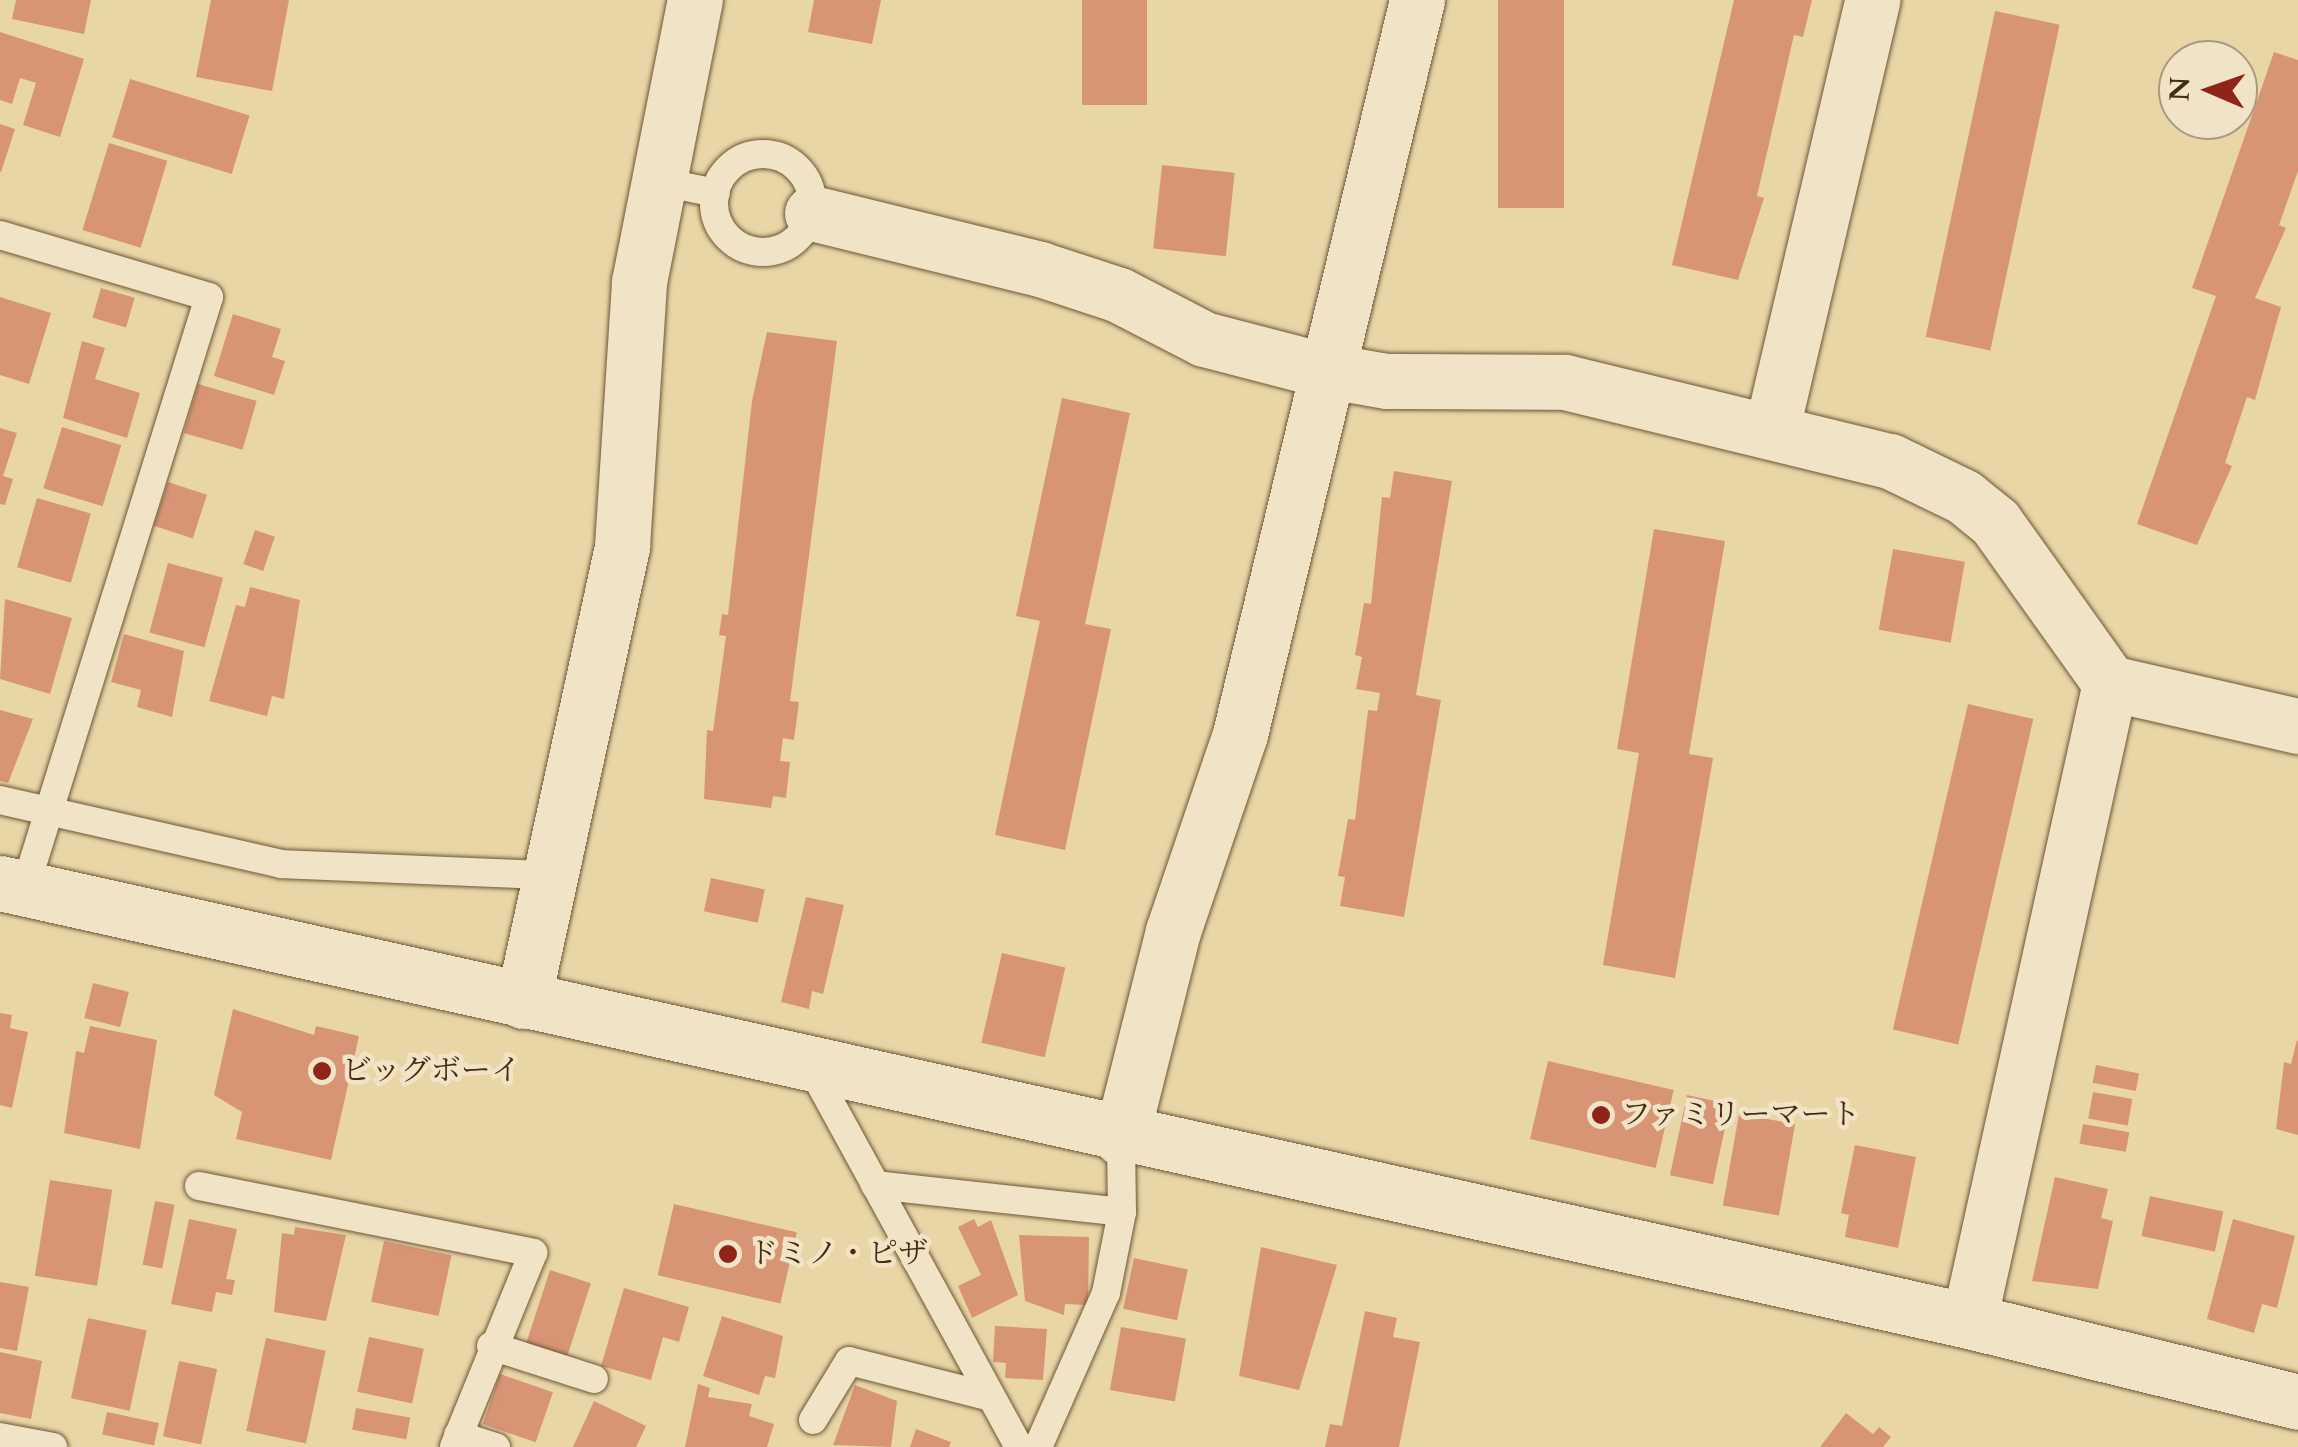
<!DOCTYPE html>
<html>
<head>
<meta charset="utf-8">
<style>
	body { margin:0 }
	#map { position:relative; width:2298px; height:1447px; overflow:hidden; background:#e9d6a7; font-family:Cardo,"Noto Serif JP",serif }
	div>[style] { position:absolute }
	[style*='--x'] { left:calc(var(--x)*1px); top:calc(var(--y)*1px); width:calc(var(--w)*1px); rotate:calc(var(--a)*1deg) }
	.building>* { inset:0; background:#d89576; transform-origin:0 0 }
	.roads { filter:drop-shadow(0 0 2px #6e5636) drop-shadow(0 0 2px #6e5636) }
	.lane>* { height:28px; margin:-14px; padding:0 14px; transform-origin:14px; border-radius:14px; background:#f1e4c6 }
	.lane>.ring { margin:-14px; padding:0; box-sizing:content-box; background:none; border:28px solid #f1e4c6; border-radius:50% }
	.street>* { height:55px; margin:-27.5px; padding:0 27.5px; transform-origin:27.5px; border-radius:27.5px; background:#f1e4c6 }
	.secondary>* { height:55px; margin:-27.5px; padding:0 27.5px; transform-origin:27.5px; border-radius:27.5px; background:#f1e4c6 }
	.dots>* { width:28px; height:28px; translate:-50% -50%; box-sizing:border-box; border:5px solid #f1e4c6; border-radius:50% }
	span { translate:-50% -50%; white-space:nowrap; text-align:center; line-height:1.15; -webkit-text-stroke:9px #f1e4c6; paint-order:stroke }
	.poi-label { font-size:30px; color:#452c11 }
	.left { translate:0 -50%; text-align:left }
	.north { position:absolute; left:2158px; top:40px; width:100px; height:100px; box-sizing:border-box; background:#f1e4c6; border:2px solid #ac9a7e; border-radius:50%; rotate:272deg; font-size:28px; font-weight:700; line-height:40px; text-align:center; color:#452c11 }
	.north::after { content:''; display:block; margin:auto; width:35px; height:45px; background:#8f2418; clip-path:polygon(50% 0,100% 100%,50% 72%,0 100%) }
</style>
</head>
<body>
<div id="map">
	<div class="building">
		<i style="clip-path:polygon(16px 0,91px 0,84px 34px,12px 19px)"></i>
		<i style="clip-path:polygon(211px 0,289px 0,272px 91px,196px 77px)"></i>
		<i style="clip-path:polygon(814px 0,881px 0,872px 44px,808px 32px)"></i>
		<i style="left:1082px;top:0;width:65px;height:105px"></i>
		<i style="left:1498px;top:0;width:66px;height:208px"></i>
		<i style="clip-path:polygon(1734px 0,1812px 0,1803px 37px,1794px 35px,1757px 196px,1764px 198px,1738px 280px,1672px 265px)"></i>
		<i style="left:1995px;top:11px;width:66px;height:333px;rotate:12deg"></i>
		<i style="clip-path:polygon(0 32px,84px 59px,60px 137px,23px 125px,36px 83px,20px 78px,12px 104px,0 100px)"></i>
		<i style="clip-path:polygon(2274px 52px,2298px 60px,2298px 171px,2279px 225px,2286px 228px,2255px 298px,2281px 307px,2255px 400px,2247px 397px,2225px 463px,2232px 466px,2197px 545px,2137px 524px,2216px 296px,2192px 288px)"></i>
		<i style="left:130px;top:79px;width:125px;height:61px;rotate:17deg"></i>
		<i style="clip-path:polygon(0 124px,15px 129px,1px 172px,0 172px)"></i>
		<i style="left:109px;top:143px;width:61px;height:91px;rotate:17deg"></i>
		<i style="left:1162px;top:165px;width:73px;height:84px;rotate:6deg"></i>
		<i style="left:101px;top:288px;width:35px;height:31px;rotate:16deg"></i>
		<i style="clip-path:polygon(0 297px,51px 313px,29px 384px,0 375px)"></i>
		<i style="clip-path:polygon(233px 314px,281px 329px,272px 357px,285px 361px,274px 395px,214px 376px)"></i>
		<i style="clip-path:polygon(767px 332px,837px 341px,790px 701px,799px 702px,794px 740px,783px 738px,780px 761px,790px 762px,786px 798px,773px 796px,771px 808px,704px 799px,707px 730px,713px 731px,726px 636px,719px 635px,722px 614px,728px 615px,752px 401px)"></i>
		<i style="clip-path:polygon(82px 341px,105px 348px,95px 379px,140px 393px,127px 438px,63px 418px)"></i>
		<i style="left:198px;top:384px;width:61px;height:51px;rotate:16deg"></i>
		<i style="clip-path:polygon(1062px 398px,1130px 413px,1085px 624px,1111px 629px,1065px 850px,995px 835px,1040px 621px,1016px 616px)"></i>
		<i style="left:62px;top:427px;width:62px;height:64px;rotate:17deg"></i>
		<i style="clip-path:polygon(0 428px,17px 433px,3px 476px,13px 479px,5px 505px,0 504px)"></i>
		<i style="clip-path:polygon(1394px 471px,1452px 481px,1416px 695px,1441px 700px,1404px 917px,1340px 906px,1345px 877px,1338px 876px,1348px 819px,1355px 820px,1368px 710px,1377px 711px,1380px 693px,1356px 689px,1362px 657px,1355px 655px,1364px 603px,1371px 604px,1382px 497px,1390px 498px)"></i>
		<i style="left:168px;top:482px;width:41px;height:46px;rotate:18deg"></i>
		<i style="left:37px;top:498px;width:56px;height:72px;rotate:16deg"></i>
		<i style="clip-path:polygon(1654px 529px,1725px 541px,1689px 754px,1713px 758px,1675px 978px,1603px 965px,1639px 753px,1617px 749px)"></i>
		<i style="left:255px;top:530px;width:21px;height:36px;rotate:19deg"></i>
		<i style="left:1893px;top:549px;width:73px;height:82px;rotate:10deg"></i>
		<i style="left:168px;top:563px;width:57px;height:72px;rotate:15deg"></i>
		<i style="clip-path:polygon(250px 587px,300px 600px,284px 699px,272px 696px,267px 716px,209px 701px,236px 605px,245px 607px)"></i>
		<i style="clip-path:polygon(5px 599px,72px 618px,50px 694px,0 679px)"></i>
		<i style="clip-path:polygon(124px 634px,184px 651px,172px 717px,137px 707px,141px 690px,111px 682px)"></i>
		<i style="left:1968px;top:704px;width:67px;height:334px;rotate:13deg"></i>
		<i style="clip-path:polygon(0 710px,33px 719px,8px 783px,0 781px)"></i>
		<i style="left:711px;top:878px;width:55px;height:34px;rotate:12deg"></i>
		<i style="clip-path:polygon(806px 897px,844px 905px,823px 994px,812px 991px,809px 1009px,781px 1002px)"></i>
		<i style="left:1002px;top:953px;width:65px;height:92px;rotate:13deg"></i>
		<i style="left:93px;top:983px;width:37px;height:36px;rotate:14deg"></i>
		<i style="clip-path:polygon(233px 1009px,314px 1035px,316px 1026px,359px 1036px,331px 1160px,236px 1139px,242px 1112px,214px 1095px)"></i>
		<i style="clip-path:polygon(0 1013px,12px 1015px,10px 1028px,28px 1032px,12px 1108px,0 1105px)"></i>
		<i style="clip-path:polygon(90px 1026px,157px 1040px,140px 1149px,64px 1133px,76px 1051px,84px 1053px)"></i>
		<i style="clip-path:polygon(2297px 1040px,2298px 1041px,2298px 1135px,2276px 1129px,2284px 1062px,2291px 1064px)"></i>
		<i style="left:1548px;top:1061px;width:129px;height:80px;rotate:13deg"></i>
		<i style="left:2096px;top:1065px;width:44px;height:18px;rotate:11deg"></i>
		<i style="left:2093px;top:1092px;width:40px;height:27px;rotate:10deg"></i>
		<i style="left:1687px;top:1095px;width:44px;height:82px;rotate:12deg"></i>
		<i style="left:1739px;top:1114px;width:57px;height:93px;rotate:10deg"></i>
		<i style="left:2083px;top:1124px;width:47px;height:20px;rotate:10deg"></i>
		<i style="clip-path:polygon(1855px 1145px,1916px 1157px,1898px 1248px,1845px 1237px,1849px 1215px,1841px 1213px)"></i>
		<i style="clip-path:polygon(2055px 1177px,2108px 1189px,2101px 1218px,2113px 1221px,2098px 1289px,2032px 1281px)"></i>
		<i style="left:50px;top:1180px;width:63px;height:97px;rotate:9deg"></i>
		<i style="left:2150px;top:1196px;width:75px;height:41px;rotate:12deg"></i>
		<i style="left:155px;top:1201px;width:20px;height:65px;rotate:11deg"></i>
		<i style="left:674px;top:1204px;width:126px;height:73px;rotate:13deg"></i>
		<i style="clip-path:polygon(189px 1219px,237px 1229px,226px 1279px,235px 1280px,232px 1295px,216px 1292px,212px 1312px,171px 1304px)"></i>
		<i style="clip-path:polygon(974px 1219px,978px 1227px,991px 1220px,1018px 1295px,972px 1318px,958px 1286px,981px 1275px,958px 1227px)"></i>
		<i style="clip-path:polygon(2233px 1219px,2295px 1236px,2277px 1308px,2262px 1304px,2254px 1333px,2207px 1319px)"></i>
		<i style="clip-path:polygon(295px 1227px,346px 1235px,326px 1321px,274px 1312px,282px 1233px,294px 1235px)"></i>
		<i style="clip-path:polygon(1019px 1235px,1089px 1237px,1088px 1305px,1065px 1304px,1064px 1315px,1025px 1301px)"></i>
		<i style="left:384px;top:1241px;width:69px;height:62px;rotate:12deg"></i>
		<i style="clip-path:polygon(1261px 1247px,1337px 1265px,1299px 1390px,1239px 1376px)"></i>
		<i style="left:1134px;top:1258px;width:55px;height:52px;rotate:12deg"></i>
		<i style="left:550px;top:1270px;width:43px;height:77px;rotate:18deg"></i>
		<i style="clip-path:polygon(0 1282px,29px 1287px,17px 1351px,0 1348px)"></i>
		<i style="clip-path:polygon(624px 1288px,689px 1307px,679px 1342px,663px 1337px,651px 1380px,601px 1366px)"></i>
		<i style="clip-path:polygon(1365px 1311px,1397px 1318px,1393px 1337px,1420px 1342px,1399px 1447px,1325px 1447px,1330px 1424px,1342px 1426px)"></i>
		<i style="clip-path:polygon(722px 1316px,783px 1336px,775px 1378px,765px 1376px,759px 1395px,703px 1376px)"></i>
		<i style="left:88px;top:1318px;width:60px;height:82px;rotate:12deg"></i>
		<i style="clip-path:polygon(995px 1326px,1047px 1329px,1043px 1380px,1005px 1378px,1006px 1363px,993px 1362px)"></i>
		<i style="left:1121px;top:1327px;width:66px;height:64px;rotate:10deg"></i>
		<i style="left:369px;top:1337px;width:56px;height:56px;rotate:12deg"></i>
		<i style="left:266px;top:1338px;width:61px;height:95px;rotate:12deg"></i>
		<i style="clip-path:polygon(0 1352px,42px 1361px,31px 1419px,0 1413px)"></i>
		<i style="left:179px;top:1361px;width:39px;height:77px;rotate:12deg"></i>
		<i style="left:500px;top:1374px;width:56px;height:53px;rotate:19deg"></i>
		<i style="clip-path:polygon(698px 1384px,710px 1388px,708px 1397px,752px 1404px,749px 1416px,774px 1424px,767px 1447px,685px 1447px)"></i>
		<i style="clip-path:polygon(855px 1385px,897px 1401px,891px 1447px,833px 1445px)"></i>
		<i style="clip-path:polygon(594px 1401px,646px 1426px,636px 1447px,573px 1447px)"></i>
		<i style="left:356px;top:1408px;width:55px;height:22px;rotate:10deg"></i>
		<i style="left:107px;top:1412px;width:53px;height:23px;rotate:12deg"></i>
		<i style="clip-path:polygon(1846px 1413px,1873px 1434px,1879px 1427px,1891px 1437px,1883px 1447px,1820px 1447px)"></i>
		<i style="clip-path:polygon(916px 1429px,951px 1442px,949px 1447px,910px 1447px)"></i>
	</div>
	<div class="roads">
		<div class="lane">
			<i class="ring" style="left:714px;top:154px;width:70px;height:70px"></i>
			<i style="--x:657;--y:181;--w:60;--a:11.5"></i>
			<i style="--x:0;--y:235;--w:218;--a:16.5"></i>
			<i style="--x:209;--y:297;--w:619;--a:107.29"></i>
			<i style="--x:0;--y:800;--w:288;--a:12.8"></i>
			<i style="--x:281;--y:864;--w:266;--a:2.4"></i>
			<i style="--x:812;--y:1069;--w:431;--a:61.3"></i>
			<i style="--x:875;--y:1185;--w:248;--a:6.2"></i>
			<i style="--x:199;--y:1186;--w:341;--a:11.3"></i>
			<i style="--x:533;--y:1253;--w:209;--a:112.2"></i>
			<i style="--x:491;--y:1346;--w:108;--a:17.8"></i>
			<i style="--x:813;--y:1420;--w:69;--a:-58.6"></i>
			<i style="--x:849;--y:1361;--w:146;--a:14.2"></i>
			<i style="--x:458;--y:1435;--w:40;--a:18"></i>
			<i style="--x:0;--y:1437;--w:54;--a:10.7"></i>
			<i style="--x:1038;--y:1447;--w:168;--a:-66.2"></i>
			<i style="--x:1106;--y:1293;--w:83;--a:-78.8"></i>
			<i style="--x:1122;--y:1212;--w:74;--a:-90.8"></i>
		</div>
		<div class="street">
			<i style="--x:812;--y:213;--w:235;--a:13.8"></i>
			<i style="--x:1040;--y:269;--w:83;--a:18.2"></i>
			<i style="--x:1119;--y:295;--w:96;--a:27.4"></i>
			<i style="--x:1204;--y:339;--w:123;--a:14.6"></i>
			<i style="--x:1323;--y:370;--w:65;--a:9.8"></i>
			<i style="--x:1387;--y:381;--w:178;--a:0.3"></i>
			<i style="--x:1565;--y:382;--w:334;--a:13.7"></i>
			<i style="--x:1890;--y:461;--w:82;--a:25.9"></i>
			<i style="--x:1964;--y:497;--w:40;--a:39"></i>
			<i style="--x:1995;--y:522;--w:198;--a:54.5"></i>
			<i style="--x:1772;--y:428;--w:440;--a:-76.8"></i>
			<i style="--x:523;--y:1001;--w:466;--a:-77.7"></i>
			<i style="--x:622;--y:546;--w:265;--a:-86.3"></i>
			<i style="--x:639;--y:282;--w:288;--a:-78.8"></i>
			<i style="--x:1121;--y:1138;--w:213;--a:-75.9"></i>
			<i style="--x:1173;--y:931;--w:208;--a:-71.2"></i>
			<i style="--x:1240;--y:734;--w:755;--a:-76.44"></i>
			<i style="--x:1969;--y:1321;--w:653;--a:-77.54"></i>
			<i style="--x:2110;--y:683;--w:193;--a:12.9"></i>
		</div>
		<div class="secondary">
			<i style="--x:0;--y:883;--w:2017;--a:12.54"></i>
			<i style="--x:1969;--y:1321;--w:339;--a:13.8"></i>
		</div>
	</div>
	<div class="dots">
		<i style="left:322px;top:1071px;background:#8f2418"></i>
		<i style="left:1601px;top:1115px;background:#8f2418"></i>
		<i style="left:728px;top:1254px;background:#8f2418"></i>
	</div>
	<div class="poi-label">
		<span class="left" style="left:342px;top:1071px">ビッグボーイ</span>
		<span class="left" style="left:1621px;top:1115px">ファミリーマート</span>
		<span class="left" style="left:748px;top:1254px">ドミノ・ピザ</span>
	</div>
	<div class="north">N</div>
</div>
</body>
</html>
